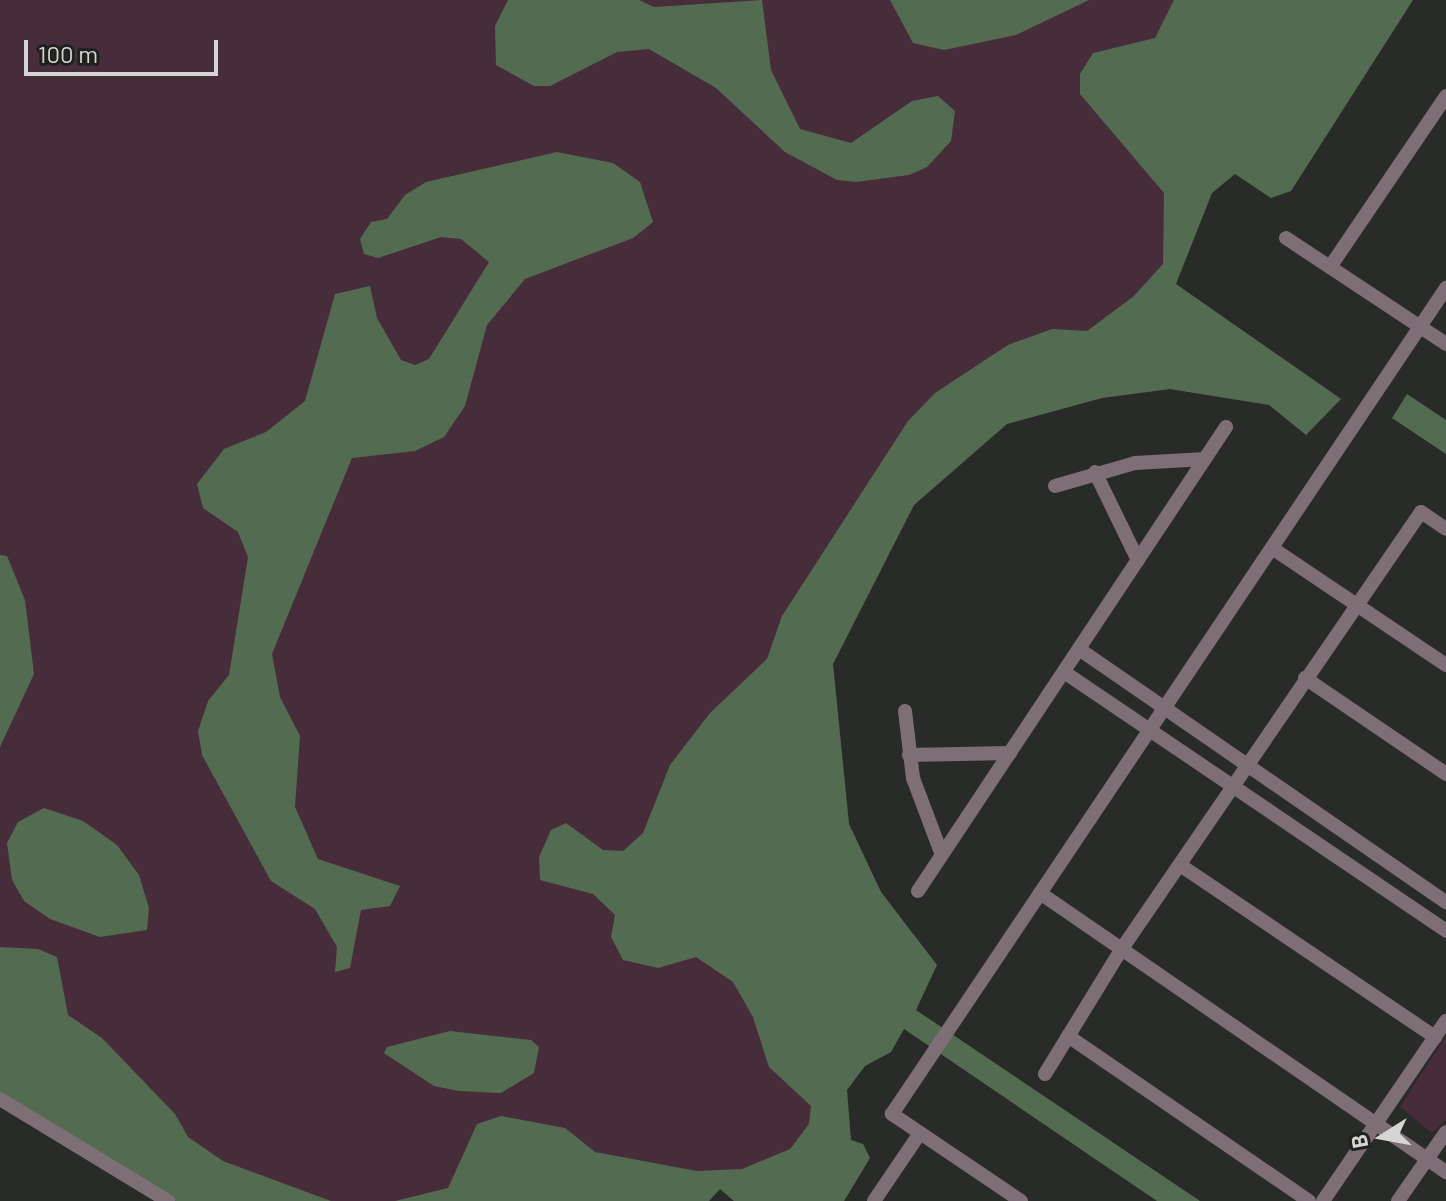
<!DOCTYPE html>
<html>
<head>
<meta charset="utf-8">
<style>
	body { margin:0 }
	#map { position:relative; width:1446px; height:1201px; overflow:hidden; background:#292b29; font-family:Barlow,sans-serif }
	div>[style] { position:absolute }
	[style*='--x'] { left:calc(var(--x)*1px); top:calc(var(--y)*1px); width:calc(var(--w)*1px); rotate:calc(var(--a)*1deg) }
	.green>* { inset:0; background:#472d3a }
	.water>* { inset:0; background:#536b51 }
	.street>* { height:14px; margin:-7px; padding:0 7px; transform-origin:7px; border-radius:7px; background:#7e6f76 }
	span { translate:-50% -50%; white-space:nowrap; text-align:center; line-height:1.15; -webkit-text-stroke:7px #1f211f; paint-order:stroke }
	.north { position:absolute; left:1342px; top:1097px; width:80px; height:80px; -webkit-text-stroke:6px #1f211f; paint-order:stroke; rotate:259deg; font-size:22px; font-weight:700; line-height:32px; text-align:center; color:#d5d6d4 }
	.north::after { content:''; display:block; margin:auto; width:28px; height:36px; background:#d5d6d4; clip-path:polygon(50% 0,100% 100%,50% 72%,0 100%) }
	.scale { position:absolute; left:24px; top:40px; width:194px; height:36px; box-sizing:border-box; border:4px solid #d5d6d4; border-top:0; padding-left:10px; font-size:24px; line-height:28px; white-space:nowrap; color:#d5d6d4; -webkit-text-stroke:6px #1f211f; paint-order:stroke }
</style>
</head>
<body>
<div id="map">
	<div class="green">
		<i style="clip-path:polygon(0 0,1413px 0,1291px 191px,1271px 198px,1235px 174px,1212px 193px,1176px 284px,1341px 399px,1306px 435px,1269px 405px,1170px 389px,1102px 398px,1007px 424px,914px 505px,833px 664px,849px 824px,881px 892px,937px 965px,891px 1052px,865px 1066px,847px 1090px,851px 1140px,863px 1144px,870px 1158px,844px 1201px,734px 1201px,720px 1189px,709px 1201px,176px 1201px,0 1094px)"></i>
		<i style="clip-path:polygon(1446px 1036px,1446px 1120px,1432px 1133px,1400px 1107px)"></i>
	</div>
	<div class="water">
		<i style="clip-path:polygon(508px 0,639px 0,654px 7px,762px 0,771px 70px,800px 129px,851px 143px,912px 101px,938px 96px,955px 111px,951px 141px,927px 167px,909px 175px,856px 182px,837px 180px,785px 152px,716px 88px,649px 49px,617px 52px,550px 86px,534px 86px,496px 65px,495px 26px)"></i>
		<i style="clip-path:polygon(890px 0,1089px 0,1016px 35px,944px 50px,913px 43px)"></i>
		<i style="clip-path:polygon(1174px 0,1413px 0,1291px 191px,1271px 198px,1235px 174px,1212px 193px,1176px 284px,1341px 399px,1306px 435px,1269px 405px,1170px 389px,1102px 398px,1007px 424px,914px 505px,833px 664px,849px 824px,881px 892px,937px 965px,916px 1010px,1200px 1201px,1157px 1201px,904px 1029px,891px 1052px,865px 1066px,847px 1090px,851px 1140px,863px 1144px,870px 1158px,844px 1201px,734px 1201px,720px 1189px,709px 1201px,395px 1201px,448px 1188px,477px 1124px,501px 1116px,565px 1128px,595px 1152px,697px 1171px,742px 1169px,790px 1149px,809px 1124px,811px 1106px,769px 1067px,753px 1017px,733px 982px,696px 957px,658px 968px,623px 960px,611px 937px,615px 915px,593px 894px,540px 880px,539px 857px,551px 830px,566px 823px,603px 850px,623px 851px,643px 833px,670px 765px,710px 713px,767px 659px,782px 616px,908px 421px,935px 393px,1008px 345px,1052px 329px,1087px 331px,1134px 296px,1163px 264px,1164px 193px,1080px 94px,1080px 74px,1093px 53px,1155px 38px)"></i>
		<i style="clip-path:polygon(557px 152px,613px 163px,640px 182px,653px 222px,633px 238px,525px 279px,487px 325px,465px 406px,444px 437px,415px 451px,352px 458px,272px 654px,280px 697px,300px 736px,295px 807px,318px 859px,400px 886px,390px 906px,361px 910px,350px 968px,335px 972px,337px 947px,315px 909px,271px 881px,202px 755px,198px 731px,208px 701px,229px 675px,248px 557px,238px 532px,203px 508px,197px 484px,224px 449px,266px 432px,305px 401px,335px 294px,370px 286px,377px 318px,401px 360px,415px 365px,429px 359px,489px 262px,461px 239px,441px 237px,378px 258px,364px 254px,360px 239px,371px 222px,387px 219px,405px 195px,426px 182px)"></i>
		<i style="clip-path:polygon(1407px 394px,1446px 420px,1446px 454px,1392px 418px)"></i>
		<i style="clip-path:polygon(0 555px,7px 556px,25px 600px,34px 674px,0 747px)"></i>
		<i style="clip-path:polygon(44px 808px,83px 821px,117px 845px,139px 875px,149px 908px,147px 930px,100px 937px,50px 919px,24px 901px,12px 880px,7px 843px,18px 822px)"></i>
		<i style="clip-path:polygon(0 947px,38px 949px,57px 957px,68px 1015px,102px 1038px,175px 1114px,188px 1137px,223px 1161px,331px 1201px,176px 1201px,0 1094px)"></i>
		<i style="clip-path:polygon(450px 1031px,531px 1040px,539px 1047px,534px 1073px,501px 1093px,459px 1091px,434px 1086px,384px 1053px,387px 1047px)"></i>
	</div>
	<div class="street">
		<i style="--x:1286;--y:238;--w:192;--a:33.5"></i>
		<i style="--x:1330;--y:267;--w:207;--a:-55.8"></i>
		<i style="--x:1095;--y:472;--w:98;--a:64"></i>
		<i style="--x:1055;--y:486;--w:83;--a:-16"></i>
		<i style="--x:1135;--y:463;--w:70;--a:-3.3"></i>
		<i style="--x:1272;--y:548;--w:210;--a:33.9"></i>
		<i style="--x:1079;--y:649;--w:446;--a:34.6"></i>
		<i style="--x:1064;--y:672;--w:462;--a:34.1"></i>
		<i style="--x:1305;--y:678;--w:171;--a:34.2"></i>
		<i style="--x:905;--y:711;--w:67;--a:83.2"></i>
		<i style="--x:913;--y:778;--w:82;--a:69.4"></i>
		<i style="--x:909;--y:755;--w:101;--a:-1.1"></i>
		<i style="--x:1180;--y:865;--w:308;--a:34"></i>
		<i style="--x:918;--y:891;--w:557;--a:-56.42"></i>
		<i style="--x:1040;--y:893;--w:493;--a:34.5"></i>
		<i style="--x:1068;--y:1036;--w:292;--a:34.4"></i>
		<i style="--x:1045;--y:1074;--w:145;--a:-58.5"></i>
		<i style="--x:1121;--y:950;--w:531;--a:-55.59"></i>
		<i style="--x:1421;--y:512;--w:30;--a:34"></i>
		<i style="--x:0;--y:1099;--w:197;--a:31.3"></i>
		<i style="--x:874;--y:1201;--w:82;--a:-55.9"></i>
		<i style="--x:1021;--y:1201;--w:156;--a:-146"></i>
		<i style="--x:892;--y:1114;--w:995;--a:-56.15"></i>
		<i style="--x:1323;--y:1201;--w:218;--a:-55.7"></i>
		<i style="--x:1398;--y:1201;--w:84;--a:-55.2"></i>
	</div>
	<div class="north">B</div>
	<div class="scale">100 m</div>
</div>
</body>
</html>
